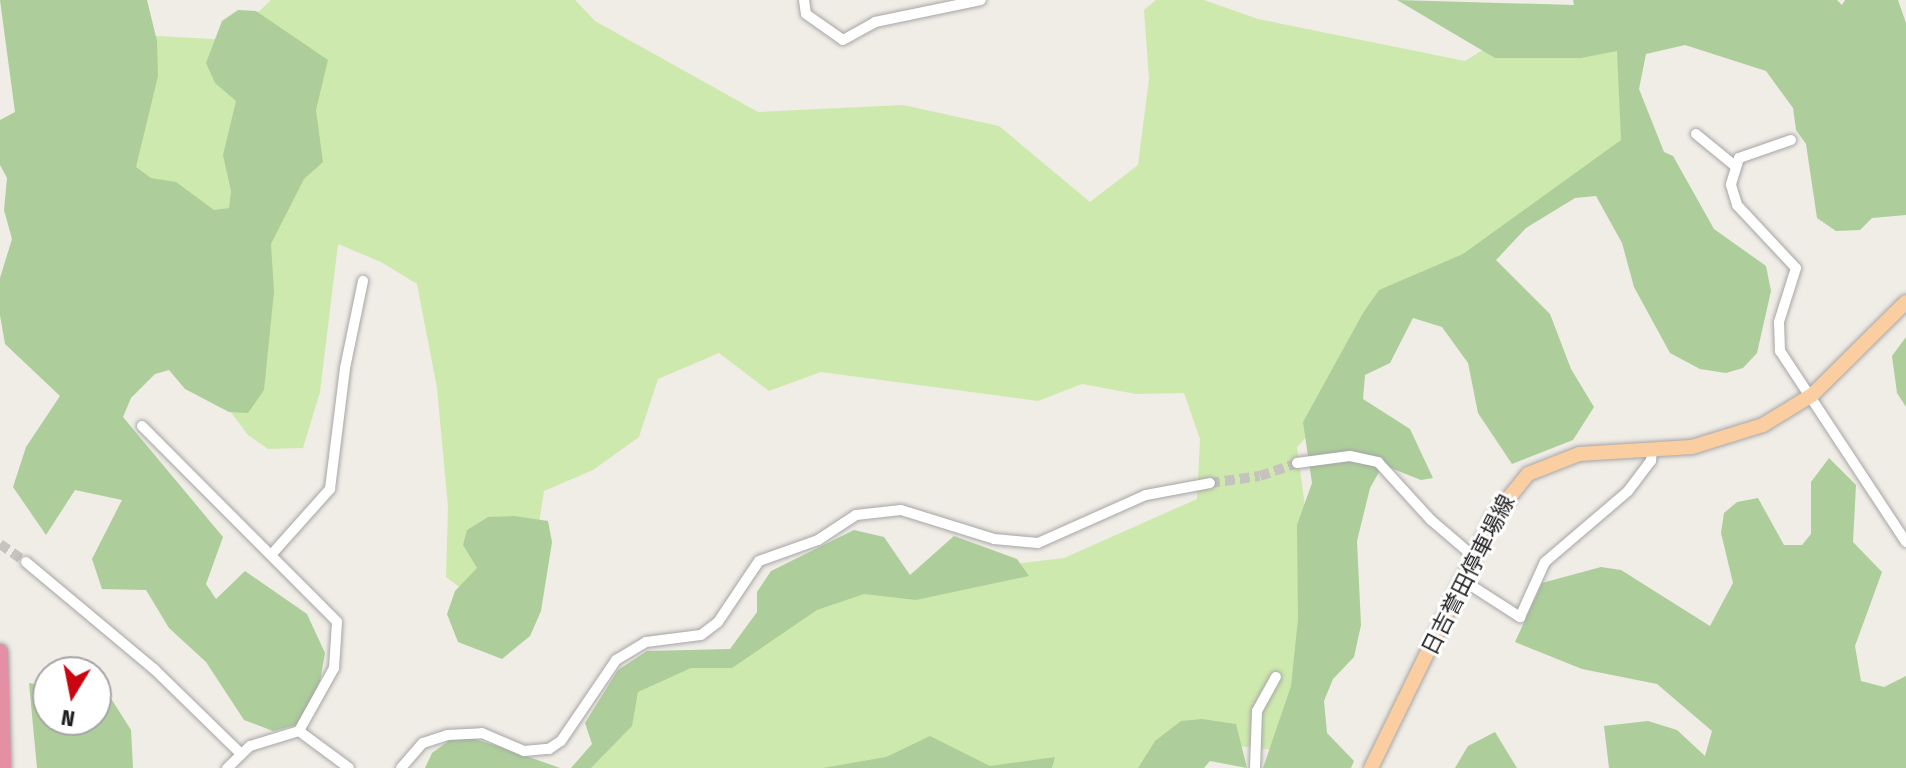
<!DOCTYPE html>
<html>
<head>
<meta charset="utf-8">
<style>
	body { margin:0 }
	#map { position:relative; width:1906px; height:768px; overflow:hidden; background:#f0ece6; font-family:"Fira Sans Condensed","Noto Sans JP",sans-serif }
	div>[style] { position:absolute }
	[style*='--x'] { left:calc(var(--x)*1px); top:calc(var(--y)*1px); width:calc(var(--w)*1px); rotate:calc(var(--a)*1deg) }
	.grass>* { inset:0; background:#cee9ad }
	.forest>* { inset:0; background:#adce9b }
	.minor-tunnel>* { height:10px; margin-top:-5px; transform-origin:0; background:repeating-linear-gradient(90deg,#c6c3be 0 10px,transparent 0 15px) }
	.roads { filter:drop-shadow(0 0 2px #a6a6a6) drop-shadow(0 0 2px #a6a6a6) }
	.minor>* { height:10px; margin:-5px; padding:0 5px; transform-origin:5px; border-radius:5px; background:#fff }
	.major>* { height:14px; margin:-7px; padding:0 7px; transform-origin:7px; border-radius:7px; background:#facea0 }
	.highway>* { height:16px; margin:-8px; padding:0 8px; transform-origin:8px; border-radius:8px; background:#e58fa4 }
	span { translate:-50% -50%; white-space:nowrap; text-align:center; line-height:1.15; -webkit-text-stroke:6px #fff; paint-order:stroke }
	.street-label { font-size:22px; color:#1f1f1f }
	.north { position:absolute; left:32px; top:656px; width:80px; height:80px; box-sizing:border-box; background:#fff; border:2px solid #a5a5a5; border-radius:50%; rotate:190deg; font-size:22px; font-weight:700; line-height:32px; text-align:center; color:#1f1f1f }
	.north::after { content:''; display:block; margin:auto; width:28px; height:36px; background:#ca0410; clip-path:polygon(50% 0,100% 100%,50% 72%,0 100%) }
</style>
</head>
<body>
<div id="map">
	<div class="grass">
		<i style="clip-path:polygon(271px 0,575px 0,595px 21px,758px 112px,903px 105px,999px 126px,1090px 202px,1138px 165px,1149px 79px,1144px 10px,1156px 0,1204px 0,1258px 19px,1465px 61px,1502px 38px,1631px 39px,1631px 160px,1425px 292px,1333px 409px,1297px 447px,1312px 559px,1284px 751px,1210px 743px,1159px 768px,583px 768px,648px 666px,725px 658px,764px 626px,876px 581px,1064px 558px,1197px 499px,1200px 439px,1184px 393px,1136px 394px,1082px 384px,1038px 401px,821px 372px,769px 391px,719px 353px,658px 379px,639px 437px,593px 470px,544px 491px,536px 543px,485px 606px,446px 577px,448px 507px,437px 388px,417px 284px,381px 262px,338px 244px,320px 392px,303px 448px,268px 449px,248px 435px,203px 375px,53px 39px,122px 34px,229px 40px)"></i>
	</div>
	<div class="forest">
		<i style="clip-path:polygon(0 0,147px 0,157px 41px,158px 76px,136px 167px,151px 178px,176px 182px,214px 210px,229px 208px,231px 191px,223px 155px,236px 101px,215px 83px,206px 63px,222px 21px,238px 10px,256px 11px,328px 60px,316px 110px,323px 162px,304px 179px,271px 244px,274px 292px,264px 390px,248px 413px,229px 412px,185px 389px,169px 370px,155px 374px,131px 398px,123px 417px,223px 537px,206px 584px,216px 599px,245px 571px,307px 614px,325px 653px,320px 681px,300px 724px,273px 731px,244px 720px,206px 662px,169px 628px,146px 590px,102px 589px,92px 559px,122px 500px,75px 490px,46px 535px,13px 487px,26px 447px,60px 396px,5px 344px,0 315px,0 278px,12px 239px,4px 210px,7px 178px,0 165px,0 120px,15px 112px)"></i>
		<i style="clip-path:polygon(1397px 0,1574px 5px,1573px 0,1837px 0,1842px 5px,1845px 0,1898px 0,1906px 23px,1906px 215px,1872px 218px,1860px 230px,1836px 231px,1817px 218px,1806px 144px,1796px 130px,1793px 108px,1766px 71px,1685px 45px,1646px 54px,1639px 89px,1664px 152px,1673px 156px,1714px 229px,1766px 266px,1771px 291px,1757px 353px,1743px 368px,1726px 373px,1700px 369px,1670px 353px,1634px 287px,1622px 243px,1596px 196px,1575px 198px,1526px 228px,1496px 260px,1550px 314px,1571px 369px,1594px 407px,1573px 440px,1512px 464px,1478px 413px,1468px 363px,1442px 327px,1413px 318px,1390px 363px,1365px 375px,1363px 399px,1410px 429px,1433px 478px,1421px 480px,1383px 465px,1370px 488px,1357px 541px,1361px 625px,1354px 657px,1333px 679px,1324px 701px,1327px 733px,1354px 761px,1351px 768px,1263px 768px,1291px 686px,1298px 619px,1297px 525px,1312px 483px,1303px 422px,1363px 313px,1379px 290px,1463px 254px,1621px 140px,1617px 51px,1581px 58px,1495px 58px)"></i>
		<i style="clip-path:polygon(1906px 337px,1906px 407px,1897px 393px,1892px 356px)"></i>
		<i style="clip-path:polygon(1829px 458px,1856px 485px,1853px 542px,1882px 572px,1855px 646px,1861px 681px,1884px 687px,1906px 676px,1906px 768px,1609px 768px,1604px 726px,1648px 721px,1677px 730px,1705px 756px,1712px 731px,1657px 684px,1582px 669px,1515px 642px,1542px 583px,1601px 567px,1621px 570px,1710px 626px,1733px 583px,1721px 533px,1724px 513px,1737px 502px,1758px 498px,1784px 545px,1802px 545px,1811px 534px,1811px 482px)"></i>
		<i style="clip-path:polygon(514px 516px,548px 521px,552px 542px,541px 611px,530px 636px,502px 659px,458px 642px,447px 614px,455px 591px,477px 568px,463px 545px,467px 530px,488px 517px)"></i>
		<i style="clip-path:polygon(854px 530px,884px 537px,910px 575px,954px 536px,1017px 559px,1029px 576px,916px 600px,864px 594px,817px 610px,732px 668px,691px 668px,638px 692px,632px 726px,591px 768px,571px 768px,592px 744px,585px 723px,618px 670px,647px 651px,730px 649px,757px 612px,757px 592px,771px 571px)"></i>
		<i style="clip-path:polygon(29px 683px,48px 686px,48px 720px,96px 720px,96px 695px,112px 700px,131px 730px,133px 768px,37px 768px)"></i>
		<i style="clip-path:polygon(1202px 719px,1236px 724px,1247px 768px,1210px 761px,1204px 768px,1138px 768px,1155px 741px,1181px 721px)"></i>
		<i style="clip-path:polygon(1495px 732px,1517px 768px,1455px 768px,1468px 746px)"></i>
		<i style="clip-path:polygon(458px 734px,501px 747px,560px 768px,425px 768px,432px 753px)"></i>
		<i style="clip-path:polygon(930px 736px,990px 766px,1055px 757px,1052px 768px,823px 768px,886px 757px)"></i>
	</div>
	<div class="minor-tunnel">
		<i style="--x:1210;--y:483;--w:50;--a:-8"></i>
		<i style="--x:1260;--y:476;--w:39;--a:-19"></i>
		<i style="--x:0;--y:544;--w:32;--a:35"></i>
	</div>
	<div class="roads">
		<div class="minor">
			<i style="--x:804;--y:0;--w:14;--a:82"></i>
			<i style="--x:806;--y:14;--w:45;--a:35.1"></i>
			<i style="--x:843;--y:40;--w:37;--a:-29"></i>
			<i style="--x:875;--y:22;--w:108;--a:-11.7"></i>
			<i style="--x:1696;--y:134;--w:50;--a:39.4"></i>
			<i style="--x:1791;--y:140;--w:55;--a:160.9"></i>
			<i style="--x:1739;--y:158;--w:28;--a:107"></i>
			<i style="--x:1731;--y:185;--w:21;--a:73"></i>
			<i style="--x:1737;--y:205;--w:86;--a:46.9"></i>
			<i style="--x:1796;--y:268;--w:57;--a:107.5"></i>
			<i style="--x:1779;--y:322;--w:29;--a:88"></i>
			<i style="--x:1780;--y:351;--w:229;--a:56.6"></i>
			<i style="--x:142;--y:426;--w:276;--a:45.1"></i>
			<i style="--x:337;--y:622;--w:46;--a:93.7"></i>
			<i style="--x:334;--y:668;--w:72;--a:119.1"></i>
			<i style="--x:299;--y:731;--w:51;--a:163"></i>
			<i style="--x:250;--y:746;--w:32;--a:136"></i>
			<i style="--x:1297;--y:463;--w:53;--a:-7.5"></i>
			<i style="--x:1350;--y:456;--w:29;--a:12"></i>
			<i style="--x:1378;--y:462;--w:79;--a:47.6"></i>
			<i style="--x:1431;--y:520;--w:55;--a:40.6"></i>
			<i style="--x:271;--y:555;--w:89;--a:-48.2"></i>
			<i style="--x:330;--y:489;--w:122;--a:-82.9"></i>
			<i style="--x:345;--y:368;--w:89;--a:-78.3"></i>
			<i style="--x:26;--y:562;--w:167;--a:39.9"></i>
			<i style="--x:154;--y:669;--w:122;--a:44.3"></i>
			<i style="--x:1464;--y:581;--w:67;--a:32.7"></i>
			<i style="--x:1520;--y:617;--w:60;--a:-65.6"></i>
			<i style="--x:1545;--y:562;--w:109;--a:-40.5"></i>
			<i style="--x:1628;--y:491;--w:38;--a:-53"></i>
			<i style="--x:1651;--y:461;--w:11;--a:-85"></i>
			<i style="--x:299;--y:731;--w:62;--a:36.5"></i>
			<i style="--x:401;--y:768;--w:33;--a:-49"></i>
			<i style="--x:423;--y:743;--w:25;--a:-18"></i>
			<i style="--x:447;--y:735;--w:35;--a:-3"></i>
			<i style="--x:482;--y:733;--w:46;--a:23.2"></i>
			<i style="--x:524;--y:751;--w:25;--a:-5"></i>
			<i style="--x:549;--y:749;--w:14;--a:-34"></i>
			<i style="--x:561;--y:741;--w:98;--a:-55.8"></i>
			<i style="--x:616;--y:660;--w:35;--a:-31"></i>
			<i style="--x:646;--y:642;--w:55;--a:-7.3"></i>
			<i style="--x:701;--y:635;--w:21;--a:-37"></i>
			<i style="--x:718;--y:622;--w:73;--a:-56.1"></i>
			<i style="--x:759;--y:561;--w:63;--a:-19.6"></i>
			<i style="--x:818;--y:540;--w:45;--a:-33.3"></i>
			<i style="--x:856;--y:515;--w:45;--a:-6.3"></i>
			<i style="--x:901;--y:510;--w:97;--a:17.3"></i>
			<i style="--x:994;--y:539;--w:44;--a:5.2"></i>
			<i style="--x:1038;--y:543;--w:118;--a:-24"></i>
			<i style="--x:1146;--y:495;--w:65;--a:-10.6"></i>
			<i style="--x:1255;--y:768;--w:57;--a:-88"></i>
			<i style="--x:1257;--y:711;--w:39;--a:-61"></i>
		</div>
		<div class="major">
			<i style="--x:1371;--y:768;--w:280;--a:-64"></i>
			<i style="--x:1494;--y:516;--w:54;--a:-51"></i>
			<i style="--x:1528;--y:474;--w:55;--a:-21.4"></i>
			<i style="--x:1579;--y:454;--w:113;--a:-3.5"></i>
			<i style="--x:1692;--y:447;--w:74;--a:-17.2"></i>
			<i style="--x:1763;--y:425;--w:57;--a:-31.5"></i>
			<i style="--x:1812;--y:395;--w:132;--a:-44.7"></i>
		</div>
		<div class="highway">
			<i style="--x:0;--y:652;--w:116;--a:88.5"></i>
		</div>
	</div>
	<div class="street-label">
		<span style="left:1468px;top:575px;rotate:-63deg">日吉誉田停車場線</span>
	</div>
	<div class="north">N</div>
</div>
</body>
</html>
